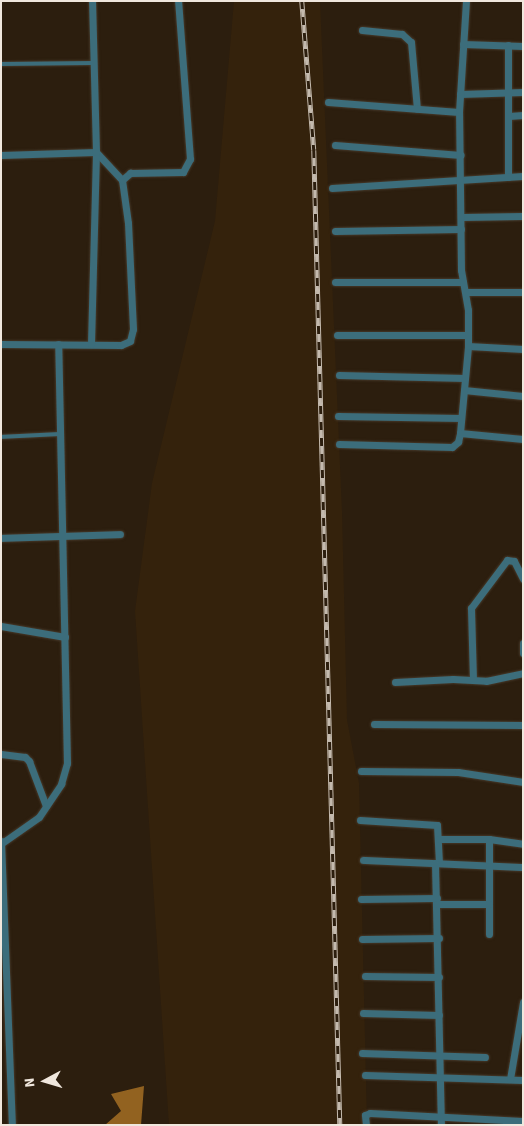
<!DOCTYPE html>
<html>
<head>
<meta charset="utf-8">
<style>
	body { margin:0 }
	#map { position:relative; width:524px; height:1126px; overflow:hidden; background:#2c1e0e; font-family:"Source Sans 3",sans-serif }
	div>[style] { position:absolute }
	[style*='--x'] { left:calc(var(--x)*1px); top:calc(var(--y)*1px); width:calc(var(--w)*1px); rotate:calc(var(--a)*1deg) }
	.built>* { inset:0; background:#34220c }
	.water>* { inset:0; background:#926220 }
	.roads { filter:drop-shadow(0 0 1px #473a2b) drop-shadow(0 0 1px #473a2b) }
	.lane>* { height:4px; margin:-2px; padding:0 2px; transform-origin:2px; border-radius:2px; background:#3c6d7b }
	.street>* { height:7px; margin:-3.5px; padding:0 3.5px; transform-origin:3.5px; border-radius:3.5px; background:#3c6d7b }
	.rail>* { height:4.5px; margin-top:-2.25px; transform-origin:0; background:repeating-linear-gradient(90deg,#2c1e0e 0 8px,#c4baae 0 16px); box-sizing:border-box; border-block:1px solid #c4baae }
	span { translate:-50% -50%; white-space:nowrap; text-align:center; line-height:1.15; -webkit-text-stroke:4px #2c1e0e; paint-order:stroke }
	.frame { position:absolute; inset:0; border:2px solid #f0e7dd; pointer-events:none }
	.north { position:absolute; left:20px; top:1056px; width:50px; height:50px; -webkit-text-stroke:4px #2c1e0e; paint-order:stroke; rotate:264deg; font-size:14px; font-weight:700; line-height:20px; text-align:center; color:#f0e7dd }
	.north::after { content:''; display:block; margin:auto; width:18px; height:22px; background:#f0e7dd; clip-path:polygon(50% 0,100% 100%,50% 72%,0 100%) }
</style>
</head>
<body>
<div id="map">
	<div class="built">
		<i style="clip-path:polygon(234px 1px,320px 1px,342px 512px,347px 720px,359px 783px,367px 1125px,169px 1125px,135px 611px,152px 483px,215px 221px)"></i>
	</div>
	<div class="water">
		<i style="clip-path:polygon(144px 1086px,141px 1125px,105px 1125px,121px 1111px,111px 1094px)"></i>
	</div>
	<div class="roads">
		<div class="lane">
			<i style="--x:1;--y:64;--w:92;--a:-0.6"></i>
			<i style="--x:1;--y:437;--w:57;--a:-3"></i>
		</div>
		<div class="street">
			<i style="--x:362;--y:30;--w:40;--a:5.7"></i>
			<i style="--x:402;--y:34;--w:12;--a:42"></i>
			<i style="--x:411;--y:42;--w:67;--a:84.9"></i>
			<i style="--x:463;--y:44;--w:60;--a:1.9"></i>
			<i style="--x:460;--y:94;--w:63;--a:-1.8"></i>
			<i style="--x:328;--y:102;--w:131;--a:4.4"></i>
			<i style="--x:509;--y:116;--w:14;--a:-4"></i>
			<i style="--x:335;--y:145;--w:126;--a:4.5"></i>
			<i style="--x:1;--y:155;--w:95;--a:-1.8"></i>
			<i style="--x:96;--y:152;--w:38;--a:47"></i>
			<i style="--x:508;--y:177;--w:132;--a:-90"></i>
			<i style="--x:332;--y:188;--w:191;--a:-3.6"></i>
			<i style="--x:462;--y:217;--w:61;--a:-0.9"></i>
			<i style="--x:335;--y:231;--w:126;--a:-0.9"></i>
			<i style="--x:335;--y:282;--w:128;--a:0"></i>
			<i style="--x:466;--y:292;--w:57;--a:0"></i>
			<i style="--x:337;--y:335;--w:131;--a:0"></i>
			<i style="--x:1;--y:344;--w:120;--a:0.5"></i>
			<i style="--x:121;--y:345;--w:10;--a:-24"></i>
			<i style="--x:130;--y:341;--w:12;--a:-76"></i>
			<i style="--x:133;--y:329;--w:106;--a:-92.7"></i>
			<i style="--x:128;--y:223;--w:43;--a:-97.9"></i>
			<i style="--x:122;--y:180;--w:11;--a:-41"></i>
			<i style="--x:130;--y:173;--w:53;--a:-1.1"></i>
			<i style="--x:183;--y:172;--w:15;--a:-62"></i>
			<i style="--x:190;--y:159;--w:158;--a:-94.3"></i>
			<i style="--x:91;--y:344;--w:192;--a:-88.5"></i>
			<i style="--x:96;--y:152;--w:151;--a:-91.5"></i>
			<i style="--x:468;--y:346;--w:55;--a:3.1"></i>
			<i style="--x:339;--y:375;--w:126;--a:1.4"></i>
			<i style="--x:464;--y:390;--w:59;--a:5.8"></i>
			<i style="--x:338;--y:416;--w:123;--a:0.9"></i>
			<i style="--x:460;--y:433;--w:87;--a:-84.7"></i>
			<i style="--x:468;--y:346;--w:36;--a:-90"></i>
			<i style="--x:468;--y:310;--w:41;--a:-99.9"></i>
			<i style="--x:461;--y:270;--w:158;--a:-90.7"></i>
			<i style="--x:459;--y:112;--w:111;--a:-86.4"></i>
			<i style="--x:339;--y:444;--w:113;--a:1.5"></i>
			<i style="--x:452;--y:447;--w:8;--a:-40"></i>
			<i style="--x:458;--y:442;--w:9;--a:-77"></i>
			<i style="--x:460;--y:433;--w:63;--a:5.4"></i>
			<i style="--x:1;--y:538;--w:119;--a:-1.9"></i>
			<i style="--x:1;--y:626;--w:65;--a:9.8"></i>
			<i style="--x:523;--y:643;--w:10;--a:90"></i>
			<i style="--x:473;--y:680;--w:72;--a:-91.6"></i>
			<i style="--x:471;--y:608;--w:60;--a:-53.1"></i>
			<i style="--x:507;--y:560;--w:7;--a:8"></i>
			<i style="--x:514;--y:561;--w:20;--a:63"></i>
			<i style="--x:395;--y:682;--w:58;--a:-3"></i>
			<i style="--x:453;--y:679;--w:33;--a:3"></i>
			<i style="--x:486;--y:681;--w:38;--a:-12"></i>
			<i style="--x:374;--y:724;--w:149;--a:0.4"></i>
			<i style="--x:1;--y:754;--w:24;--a:7"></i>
			<i style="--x:25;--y:757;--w:6;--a:45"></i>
			<i style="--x:29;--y:761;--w:48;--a:69.3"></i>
			<i style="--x:361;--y:771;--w:97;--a:0.6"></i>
			<i style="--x:458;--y:772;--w:66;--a:8.7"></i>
			<i style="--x:360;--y:820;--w:77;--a:3.7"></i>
			<i style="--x:437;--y:825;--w:38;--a:87"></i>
			<i style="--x:439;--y:839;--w:50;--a:0"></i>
			<i style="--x:489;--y:839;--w:34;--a:8"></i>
			<i style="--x:489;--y:839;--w:95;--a:90"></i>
			<i style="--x:1;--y:841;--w:284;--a:87.8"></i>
			<i style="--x:2;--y:843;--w:45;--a:-35.1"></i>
			<i style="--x:39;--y:817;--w:40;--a:-56"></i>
			<i style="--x:61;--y:784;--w:22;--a:-74"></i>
			<i style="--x:67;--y:763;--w:419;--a:-91.2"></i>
			<i style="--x:363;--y:860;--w:160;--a:2.5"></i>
			<i style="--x:435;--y:863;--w:262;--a:88.7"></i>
			<i style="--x:361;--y:899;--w:76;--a:-0.8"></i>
			<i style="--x:437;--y:904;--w:52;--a:0"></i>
			<i style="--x:362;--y:939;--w:77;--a:-0.7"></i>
			<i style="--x:365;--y:976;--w:74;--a:0.8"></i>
			<i style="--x:363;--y:1013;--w:76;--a:1.5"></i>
			<i style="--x:362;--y:1053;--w:123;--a:1.9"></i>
			<i style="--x:365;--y:1075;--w:158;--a:1.8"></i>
			<i style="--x:510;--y:1079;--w:78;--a:-80.4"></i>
			<i style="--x:366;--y:1125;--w:10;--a:-96"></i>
			<i style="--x:365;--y:1115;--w:5;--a:-22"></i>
			<i style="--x:370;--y:1113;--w:153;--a:3"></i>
		</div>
	</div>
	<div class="rail">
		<i style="--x:302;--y:1;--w:149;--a:85.4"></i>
		<i style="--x:314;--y:150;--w:975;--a:88.47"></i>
	</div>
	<div class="frame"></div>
	<div class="north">N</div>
</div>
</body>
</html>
